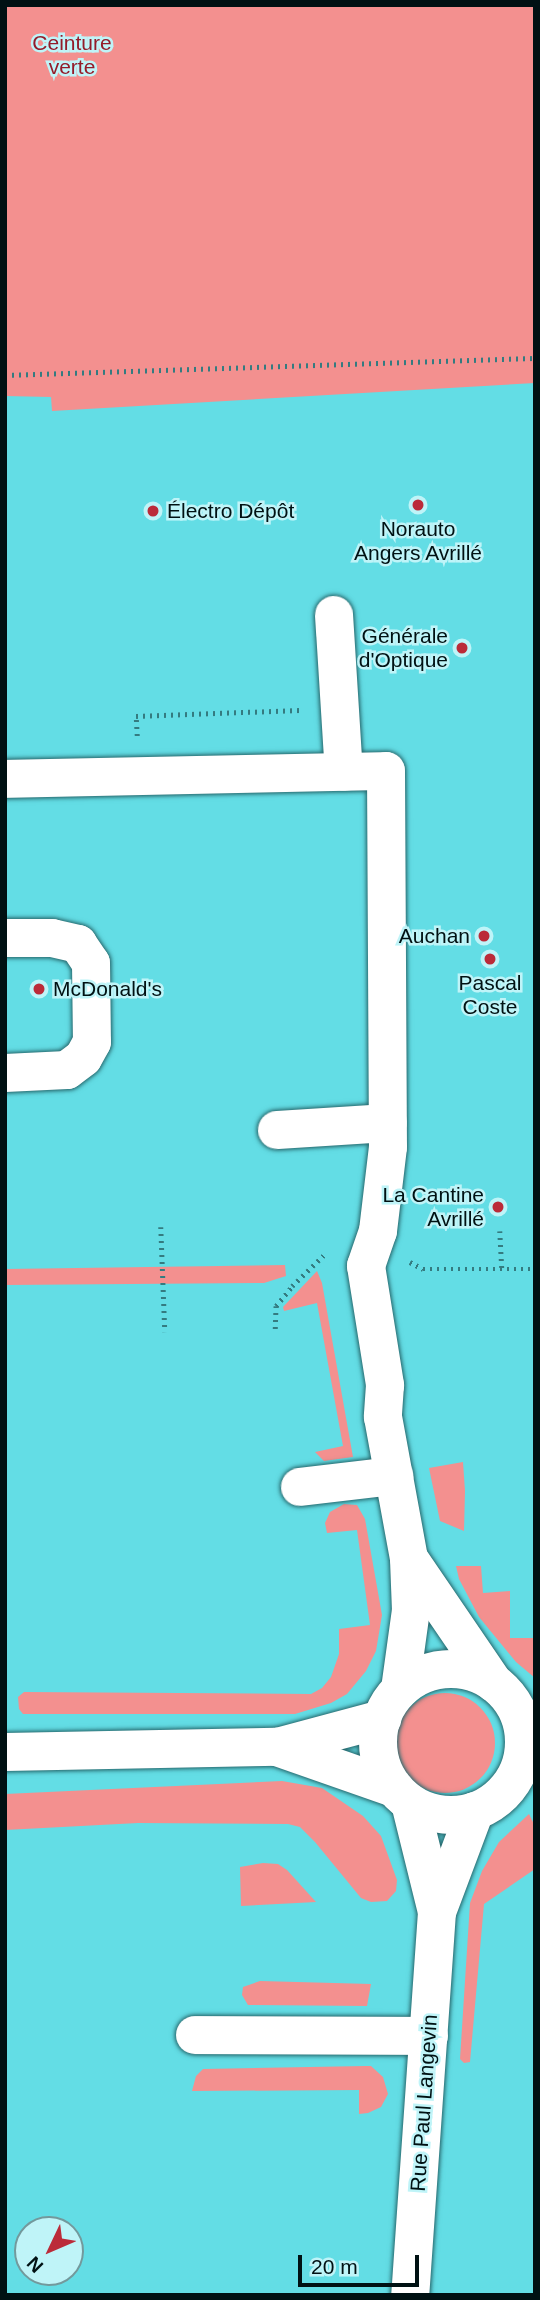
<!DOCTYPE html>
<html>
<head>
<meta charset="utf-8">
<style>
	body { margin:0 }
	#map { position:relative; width:540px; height:2300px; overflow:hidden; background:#63dde5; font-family:Arial,sans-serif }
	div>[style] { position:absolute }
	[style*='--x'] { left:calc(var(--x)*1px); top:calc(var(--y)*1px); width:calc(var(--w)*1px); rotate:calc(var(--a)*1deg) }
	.green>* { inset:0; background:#f3908f }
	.round { border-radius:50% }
	.path>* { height:4.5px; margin-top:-2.25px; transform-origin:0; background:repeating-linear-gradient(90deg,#347b80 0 2px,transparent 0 7px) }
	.roads { filter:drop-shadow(0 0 2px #27686d) drop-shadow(0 0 2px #27686d) }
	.minor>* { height:38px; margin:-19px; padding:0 19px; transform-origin:19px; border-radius:19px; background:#fff }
	.minor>.ring { margin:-19px; padding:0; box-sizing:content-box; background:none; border:38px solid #fff; border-radius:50% }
	.dots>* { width:19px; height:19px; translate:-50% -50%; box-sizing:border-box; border:4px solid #bff4f8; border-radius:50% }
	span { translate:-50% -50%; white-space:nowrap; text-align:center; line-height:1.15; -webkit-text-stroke:5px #bff4f8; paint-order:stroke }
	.park-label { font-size:21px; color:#941b29 }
	.poi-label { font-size:21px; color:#001113 }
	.left { translate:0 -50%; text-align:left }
	.right { translate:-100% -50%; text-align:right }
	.street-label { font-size:21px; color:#001113 }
	.frame { position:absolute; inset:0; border:7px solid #001113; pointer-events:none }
	.north { position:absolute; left:14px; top:2216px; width:70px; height:70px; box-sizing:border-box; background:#bff4f8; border:2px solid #73999c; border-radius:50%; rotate:226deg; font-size:19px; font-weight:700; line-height:28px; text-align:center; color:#001113 }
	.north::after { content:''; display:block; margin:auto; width:24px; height:32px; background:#bb2b39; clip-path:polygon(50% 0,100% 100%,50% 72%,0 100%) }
	.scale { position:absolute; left:298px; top:2255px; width:121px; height:32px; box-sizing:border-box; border:4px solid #001113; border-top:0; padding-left:9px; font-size:21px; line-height:24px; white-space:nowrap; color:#001113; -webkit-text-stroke:5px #bff4f8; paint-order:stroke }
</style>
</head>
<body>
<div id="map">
	<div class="green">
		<i style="clip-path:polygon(5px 5px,535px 5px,535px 383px,52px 411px,51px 397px,5px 396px)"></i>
		<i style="clip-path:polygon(285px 1265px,286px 1276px,264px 1283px,5px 1285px,5px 1269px)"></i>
		<i style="clip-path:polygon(317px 1271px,322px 1283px,353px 1457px,324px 1461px,315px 1452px,343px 1446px,317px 1303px,284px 1311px,283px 1307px)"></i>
		<i style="clip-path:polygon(463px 1462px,465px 1491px,464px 1531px,440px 1521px,429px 1468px)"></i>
		<i style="clip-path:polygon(344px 1504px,357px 1505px,365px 1519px,382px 1615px,376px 1651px,366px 1671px,347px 1694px,331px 1703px,295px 1714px,23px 1714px,19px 1709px,18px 1697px,24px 1692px,311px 1694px,322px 1688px,331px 1677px,339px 1654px,339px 1629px,370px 1625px,357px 1530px,327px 1533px,325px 1523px,330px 1512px)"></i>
		<i style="clip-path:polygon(456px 1566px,481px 1566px,483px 1593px,510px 1591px,510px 1638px,535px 1638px,535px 1678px,516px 1662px,479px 1617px,459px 1579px)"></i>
		<i class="round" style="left:395px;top:1693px;width:100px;height:100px"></i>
		<i style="clip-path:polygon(282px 1781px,322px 1788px,363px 1816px,381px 1836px,397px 1880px,396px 1891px,387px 1901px,371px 1902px,361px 1898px,315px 1842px,300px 1827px,288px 1824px,138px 1823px,5px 1830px,5px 1794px)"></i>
		<i style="clip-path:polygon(529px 1814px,535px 1826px,535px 1869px,484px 1904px,470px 2062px,464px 2063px,460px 2059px,470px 1903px,482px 1871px,499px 1842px)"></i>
		<i style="clip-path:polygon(263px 1863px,278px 1864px,287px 1870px,316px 1902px,241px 1906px,240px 1867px)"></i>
		<i style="clip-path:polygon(260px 1981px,371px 1984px,367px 2006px,248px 2005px,242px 1995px,243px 1987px)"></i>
		<i style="clip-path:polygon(365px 2066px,371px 2066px,383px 2077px,388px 2094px,381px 2107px,368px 2113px,359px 2114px,359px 2090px,192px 2091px,196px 2076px,203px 2069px)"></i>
	</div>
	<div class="path">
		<i style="--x:5;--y:375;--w:530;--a:-1.84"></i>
		<i style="--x:137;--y:736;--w:20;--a:-93"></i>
		<i style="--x:136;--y:716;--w:164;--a:-2.1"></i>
		<i style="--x:161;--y:1227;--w:105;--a:87.8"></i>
		<i style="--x:500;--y:1231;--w:38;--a:87"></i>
		<i style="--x:410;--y:1262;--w:15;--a:28"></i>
		<i style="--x:423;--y:1269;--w:112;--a:0"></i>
		<i style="--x:275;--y:1329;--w:23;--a:-88"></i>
		<i style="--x:276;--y:1306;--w:26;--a:-51"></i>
		<i style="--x:292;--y:1286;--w:49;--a:-44.2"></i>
	</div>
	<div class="roads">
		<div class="minor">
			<i style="--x:334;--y:615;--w:157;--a:86.4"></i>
			<i style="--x:5;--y:779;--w:381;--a:-1.2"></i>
			<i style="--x:386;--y:771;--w:376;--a:89.7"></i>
			<i style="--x:388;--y:1147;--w:85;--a:96.8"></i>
			<i style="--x:378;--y:1231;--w:37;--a:109"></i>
			<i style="--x:366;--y:1266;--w:121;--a:80.9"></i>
			<i style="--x:385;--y:1385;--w:32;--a:94"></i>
			<i style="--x:383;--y:1417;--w:144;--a:79.6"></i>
			<i style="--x:409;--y:1559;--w:51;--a:87.8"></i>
			<i style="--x:411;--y:1610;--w:80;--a:97.9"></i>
			<i style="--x:5;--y:938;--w:47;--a:0"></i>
			<i style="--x:52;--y:938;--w:27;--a:13"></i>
			<i style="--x:78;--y:944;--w:23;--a:56"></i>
			<i style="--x:91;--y:963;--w:79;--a:89.3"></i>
			<i style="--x:92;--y:1042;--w:18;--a:119"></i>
			<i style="--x:83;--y:1058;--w:20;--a:143"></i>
			<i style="--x:67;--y:1070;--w:62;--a:177.2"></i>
			<i style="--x:277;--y:1130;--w:111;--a:-3.6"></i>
			<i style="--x:300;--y:1487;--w:95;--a:-6.7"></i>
			<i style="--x:410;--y:1560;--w:149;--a:55.7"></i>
			<i class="ring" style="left:378px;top:1669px;width:108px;height:108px"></i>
			<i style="--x:277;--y:1747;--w:124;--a:19.3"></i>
			<i style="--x:5;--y:1752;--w:272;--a:-1.1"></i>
			<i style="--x:277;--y:1747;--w:109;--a:-14.9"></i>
			<i style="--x:410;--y:1803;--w:112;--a:76.1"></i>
			<i style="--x:437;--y:1912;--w:384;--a:94"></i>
			<i style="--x:437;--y:1912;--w:108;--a:-69.4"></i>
			<i style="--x:195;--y:2035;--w:234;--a:0.2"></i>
		</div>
	</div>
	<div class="dots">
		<i style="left:418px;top:505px;background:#bb2b39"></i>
		<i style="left:153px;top:511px;background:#bb2b39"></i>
		<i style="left:462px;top:648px;background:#bb2b39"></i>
		<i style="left:484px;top:936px;background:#bb2b39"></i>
		<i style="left:490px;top:959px;background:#bb2b39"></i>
		<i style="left:39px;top:989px;background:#bb2b39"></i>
		<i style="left:498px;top:1207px;background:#bb2b39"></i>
	</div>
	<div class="park-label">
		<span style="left:72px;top:55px">Ceinture<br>verte</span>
	</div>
	<div class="poi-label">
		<span class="left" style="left:167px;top:511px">Électro Dépôt</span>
		<span style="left:418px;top:541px">Norauto<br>Angers Avrillé</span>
		<span class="right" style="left:448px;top:648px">Générale<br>d'Optique</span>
		<span class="right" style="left:470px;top:936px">Auchan</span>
		<span style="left:490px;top:995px">Pascal<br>Coste</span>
		<span class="left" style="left:53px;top:989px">McDonald's</span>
		<span class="right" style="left:484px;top:1207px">La Cantine<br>Avrillé</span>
	</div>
	<div class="street-label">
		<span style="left:424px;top:2103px;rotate:-86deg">Rue Paul Langevin</span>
	</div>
	<div class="frame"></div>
	<div class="north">N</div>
	<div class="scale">20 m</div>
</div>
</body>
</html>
